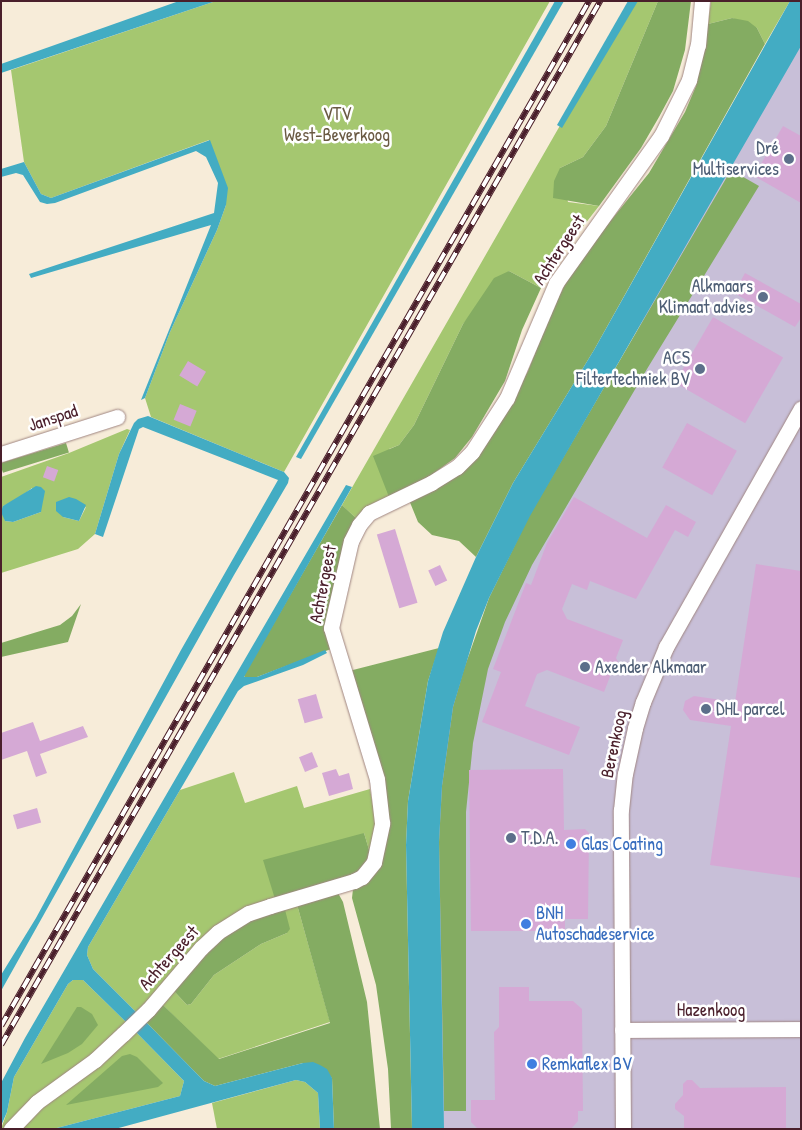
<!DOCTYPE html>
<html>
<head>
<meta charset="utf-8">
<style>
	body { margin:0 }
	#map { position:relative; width:802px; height:1130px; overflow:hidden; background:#f7ecd9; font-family:"Patrick Hand",sans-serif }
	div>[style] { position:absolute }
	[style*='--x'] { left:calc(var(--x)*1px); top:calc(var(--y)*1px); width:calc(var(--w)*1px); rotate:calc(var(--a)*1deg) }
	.industrial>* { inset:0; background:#c8bfd8 }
	.green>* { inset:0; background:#a5c770 }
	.forest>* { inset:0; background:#84ac62; transform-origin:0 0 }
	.water>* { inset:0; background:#43acc3 }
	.building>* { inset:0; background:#d5a9d5; transform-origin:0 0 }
	.roads { filter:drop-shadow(0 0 1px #a08682) drop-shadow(0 0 1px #a08682) }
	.minor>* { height:15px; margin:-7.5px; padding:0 7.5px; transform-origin:7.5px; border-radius:7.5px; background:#fff }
	.rail>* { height:5.5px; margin-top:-2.75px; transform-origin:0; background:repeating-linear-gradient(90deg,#fff 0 11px,#4a1f2b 0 22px); box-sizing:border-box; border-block:1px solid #4a1f2b }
	.dots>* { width:14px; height:14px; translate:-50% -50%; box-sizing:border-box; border:2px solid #fff; border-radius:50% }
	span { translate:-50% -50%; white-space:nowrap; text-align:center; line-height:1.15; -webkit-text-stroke:5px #fff; paint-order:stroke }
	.park-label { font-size:18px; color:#6a5a43 }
	.service-label { font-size:18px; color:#4e5e75 }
	.right { translate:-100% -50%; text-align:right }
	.left { translate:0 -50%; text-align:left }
	.street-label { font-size:18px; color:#4a1f2b }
	.shop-label { font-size:18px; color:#366cbe }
	.frame { position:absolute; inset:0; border:2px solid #4a1f2b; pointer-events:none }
</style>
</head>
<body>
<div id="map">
	<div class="industrial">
		<i style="clip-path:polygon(801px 14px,801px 1129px,428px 1129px,436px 720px)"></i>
	</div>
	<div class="green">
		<i style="clip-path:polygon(216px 1px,550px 1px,284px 472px,151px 417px,145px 398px,170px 332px,217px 230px,226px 205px,209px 140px,51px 198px,41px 194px,24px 162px,11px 70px)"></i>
		<i style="clip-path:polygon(635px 1px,658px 1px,606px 126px,583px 157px,560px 168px,568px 202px,599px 206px,563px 252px,541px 288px,509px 271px,463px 324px,414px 425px,399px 445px,389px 449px,389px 497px,357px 519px,342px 505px,558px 129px)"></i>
		<i style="clip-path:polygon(711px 1px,790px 1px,765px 44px,757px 28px,732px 18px,708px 24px)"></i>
		<i style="clip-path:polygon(evenodd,127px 429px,130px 430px,119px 454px,95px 534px,78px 549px,1px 573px,1px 477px,69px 453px,127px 429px,32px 488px,41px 512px,13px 522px,5px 521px,3px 506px,15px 501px,32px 488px,127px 429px,86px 507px,79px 521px,63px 517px,86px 507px)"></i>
		<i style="clip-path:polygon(234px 772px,245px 803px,297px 786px,304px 808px,370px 789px,377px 828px,370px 853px,364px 833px,275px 899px,138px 1014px,93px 969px,87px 955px,88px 947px,180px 790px)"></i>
		<i style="clip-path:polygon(296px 901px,330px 1022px,218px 1059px,160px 1002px,172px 989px,187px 1005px,191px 1004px,214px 975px,261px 944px,287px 933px,284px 906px)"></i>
		<i style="clip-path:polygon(73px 980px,83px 980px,128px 1024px,8px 1129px,1px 1129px,7px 1112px,14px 1077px,68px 984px)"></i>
		<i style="clip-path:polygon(133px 1029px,184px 1081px,180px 1096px,53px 1129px,17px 1129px)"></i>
		<i style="clip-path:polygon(296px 1080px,305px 1082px,318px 1093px,320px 1129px,217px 1129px,212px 1103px)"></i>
	</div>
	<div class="forest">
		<i style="clip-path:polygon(658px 1px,691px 1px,685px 50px,673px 91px,659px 117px,641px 148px,599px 206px,553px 198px,554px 181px,560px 168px,583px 157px,606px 126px)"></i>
		<i style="clip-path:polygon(732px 18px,748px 21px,757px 28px,765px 44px,594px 350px,513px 483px,476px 557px,459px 541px,432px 535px,418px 522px,409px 500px,438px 488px,453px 478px,478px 454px,496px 430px,528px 371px,552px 310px,575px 265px,649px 173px,685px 112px,696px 86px,708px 24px)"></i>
		<i style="clip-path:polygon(731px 170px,759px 186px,647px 369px,532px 565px,505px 622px,488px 669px,473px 743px,466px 812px,466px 1111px,444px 1111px,439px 842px,442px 786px,453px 707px,464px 669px,489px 598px,529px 516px)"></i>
		<i style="clip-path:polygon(509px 271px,541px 288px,522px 330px,505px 381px,472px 437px,455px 458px,430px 476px,389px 497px,373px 456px,399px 445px,414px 425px,463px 324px,494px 278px)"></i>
		<i style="left:66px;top:443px;width:10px;height:69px;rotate:73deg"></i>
		<i style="clip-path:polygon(342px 505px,357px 519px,331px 649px,257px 677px,245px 679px,244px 675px)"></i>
		<i style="clip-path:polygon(81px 604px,68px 642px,1px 657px,1px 643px,60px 625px,72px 616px)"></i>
		<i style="clip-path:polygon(439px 648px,428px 681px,408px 801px,406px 845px,412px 1129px,391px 1129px,388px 1069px,376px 985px,352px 898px,353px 889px,385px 839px,349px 671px)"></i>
		<i style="clip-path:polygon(364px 833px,370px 853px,361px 873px,275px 899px,263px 860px)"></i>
		<i style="clip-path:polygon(338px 893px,343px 902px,367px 1002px,380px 1129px,334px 1129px,332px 1078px,303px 1063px,215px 1086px,204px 1081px,143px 1019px,160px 1002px,219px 1059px,330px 1023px,296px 901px)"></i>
		<i style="clip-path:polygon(284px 906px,290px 929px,287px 933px,261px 944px,214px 975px,191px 1004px,187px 1005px,172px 989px,188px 969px,232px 928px)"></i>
		<i style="clip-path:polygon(77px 1007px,81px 1007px,92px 1014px,98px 1025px,82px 1044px,68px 1053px,41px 1064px)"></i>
		<i style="clip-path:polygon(130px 1054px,137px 1057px,163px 1083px,158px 1087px,66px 1105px,122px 1056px)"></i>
	</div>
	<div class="water">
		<i style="clip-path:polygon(179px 1px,216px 1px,1px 73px,1px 64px)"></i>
		<i style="clip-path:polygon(555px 1px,564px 1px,301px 459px,296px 457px)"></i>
		<i style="clip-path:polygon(628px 1px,638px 1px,562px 128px,557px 125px)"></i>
		<i style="clip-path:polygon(790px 1px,801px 1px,801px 46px,530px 516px,489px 598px,476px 631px,453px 707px,442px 786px,439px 842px,444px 1129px,412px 1129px,406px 845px,408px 801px,428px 681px,443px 632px,476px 557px,513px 483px,594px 350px)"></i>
		<i style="clip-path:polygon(210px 140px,228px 188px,226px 205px,217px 230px,170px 332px,145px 398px,141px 400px,211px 225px,31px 278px,29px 274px,214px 213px,218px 183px,206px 157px,196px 151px,55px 203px,47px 204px,40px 202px,23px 175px,16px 173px,1px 177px,1px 169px,24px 162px,41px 194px,51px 198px)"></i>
		<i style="clip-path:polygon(148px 416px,284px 472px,289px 478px,288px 483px,234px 575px,1px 991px,1px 975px,36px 918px,181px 650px,278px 480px,143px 427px,139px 429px,103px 537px,95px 534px,119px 454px,134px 423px,138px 419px)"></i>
		<i style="clip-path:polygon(346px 485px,352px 487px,244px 677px,257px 677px,325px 650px,327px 653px,303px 665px,244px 686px,238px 691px,88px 947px,87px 955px,93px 969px,138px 1014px,128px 1024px,83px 980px,73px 980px,68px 984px,14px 1077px,7px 1112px,1px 1126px,1px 1083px,25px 1038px)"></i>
		<i style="clip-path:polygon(36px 486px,41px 487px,45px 491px,41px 512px,13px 522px,5px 521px,1px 512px,3px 506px)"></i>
		<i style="clip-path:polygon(69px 497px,76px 499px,86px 505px,79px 521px,63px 517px,56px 511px,56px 502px)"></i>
		<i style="clip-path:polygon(143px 1019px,204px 1081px,215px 1086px,303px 1063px,313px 1062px,320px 1065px,327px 1069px,332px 1078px,334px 1129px,320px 1129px,318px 1093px,305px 1082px,296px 1080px,115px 1129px,53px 1129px,180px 1096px,184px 1081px,133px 1029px)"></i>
	</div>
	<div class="building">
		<i style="clip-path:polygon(783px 126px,801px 136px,801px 203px,754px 176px)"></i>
		<i style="clip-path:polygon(745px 273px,801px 304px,801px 318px,795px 327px,734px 293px)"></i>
		<i style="left:713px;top:317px;width:81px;height:76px;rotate:30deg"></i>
		<i style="left:188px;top:361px;width:21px;height:17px;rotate:31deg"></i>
		<i style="left:180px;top:404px;width:18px;height:17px;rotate:22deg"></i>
		<i style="left:687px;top:423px;width:57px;height:51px;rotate:29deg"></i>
		<i style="left:47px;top:466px;width:12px;height:12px;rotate:20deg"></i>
		<i style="clip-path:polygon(574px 497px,647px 538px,666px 505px,696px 522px,688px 537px,675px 530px,636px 599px,590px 581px,587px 590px,572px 584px,562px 609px,567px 619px,623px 640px,616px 658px,620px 666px,618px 670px,611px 674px,604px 692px,547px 670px,537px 674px,525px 706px,580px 727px,569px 755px,482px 722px,501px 672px,493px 669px,526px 583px,531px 585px,547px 543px)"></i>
		<i style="left:395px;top:529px;width:77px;height:19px;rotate:73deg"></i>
		<i style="clip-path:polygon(756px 564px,801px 571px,801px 878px,710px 865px,731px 726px,690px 720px,683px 710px,685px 701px,694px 696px,735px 702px)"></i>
		<i style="left:440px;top:565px;width:17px;height:13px;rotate:65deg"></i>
		<i style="left:316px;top:694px;width:25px;height:19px;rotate:74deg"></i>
		<i style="clip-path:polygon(33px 722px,40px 741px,83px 726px,88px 737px,40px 754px,47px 773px,36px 777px,27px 751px,1px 760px,1px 733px)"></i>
		<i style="left:312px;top:752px;width:16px;height:14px;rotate:68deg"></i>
		<i style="clip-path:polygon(336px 769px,339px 776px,349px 773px,353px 789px,329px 796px,322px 773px)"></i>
		<i style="clip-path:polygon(563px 769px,564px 830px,585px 829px,589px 833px,588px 919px,565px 919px,565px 931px,471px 931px,469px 770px)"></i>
		<i style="left:37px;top:808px;width:15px;height:25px;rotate:74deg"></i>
		<i style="clip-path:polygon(499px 987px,529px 987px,529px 1001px,573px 1001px,582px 1009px,583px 1111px,578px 1111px,578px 1121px,571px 1129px,478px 1129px,471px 1122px,471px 1100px,495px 1100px,494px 1032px,499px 1027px)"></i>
		<i style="clip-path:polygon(687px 1080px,692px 1080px,700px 1088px,786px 1087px,786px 1129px,684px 1129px,684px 1116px,675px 1109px,675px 1104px,683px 1095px,683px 1084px)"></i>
	</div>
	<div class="roads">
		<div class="minor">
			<i style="--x:1;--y:454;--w:122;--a:-17.7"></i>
			<i style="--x:622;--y:1030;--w:179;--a:-0.3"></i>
			<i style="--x:11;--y:1129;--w:37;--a:-46"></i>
			<i style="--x:37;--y:1102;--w:72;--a:-35.9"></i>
			<i style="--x:95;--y:1060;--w:38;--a:-43"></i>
			<i style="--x:123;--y:1034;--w:35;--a:-44"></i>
			<i style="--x:148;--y:1010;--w:82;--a:-49.5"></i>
			<i style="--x:201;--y:948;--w:23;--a:-43"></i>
			<i style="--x:218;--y:932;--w:36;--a:-32"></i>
			<i style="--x:249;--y:913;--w:22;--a:-18"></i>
			<i style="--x:270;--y:906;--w:88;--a:-16.6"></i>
			<i style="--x:354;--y:881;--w:9;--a:-27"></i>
			<i style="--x:362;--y:877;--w:19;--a:-51"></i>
			<i style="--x:374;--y:862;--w:40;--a:-78"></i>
			<i style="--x:382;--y:823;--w:44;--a:-96.5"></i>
			<i style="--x:377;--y:779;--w:158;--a:-106.9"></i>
			<i style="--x:331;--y:628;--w:89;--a:-77.1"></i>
			<i style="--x:351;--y:541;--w:18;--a:-63"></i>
			<i style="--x:359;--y:525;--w:16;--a:-50"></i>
			<i style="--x:369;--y:513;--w:69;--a:-25.8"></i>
			<i style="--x:431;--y:483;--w:31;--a:-32"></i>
			<i style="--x:457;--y:467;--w:21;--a:-45"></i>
			<i style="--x:472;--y:452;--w:64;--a:-57.1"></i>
			<i style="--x:507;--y:398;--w:125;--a:-66.9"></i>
			<i style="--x:556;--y:283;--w:181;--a:-54.5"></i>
			<i style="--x:661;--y:136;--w:63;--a:-63.4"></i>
			<i style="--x:689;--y:80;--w:36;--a:-76"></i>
			<i style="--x:698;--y:45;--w:44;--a:-84.8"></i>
			<i style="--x:623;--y:1129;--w:319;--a:-90.4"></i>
			<i style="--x:621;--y:810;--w:36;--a:-84"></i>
			<i style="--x:625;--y:774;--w:47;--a:-77.7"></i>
			<i style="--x:635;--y:728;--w:27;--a:-73"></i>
			<i style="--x:643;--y:702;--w:60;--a:-67.3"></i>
			<i style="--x:666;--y:647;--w:274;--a:-60.5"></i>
		</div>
	</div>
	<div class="rail">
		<i style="--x:1;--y:1026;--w:1182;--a:-60.16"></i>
		<i style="--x:1;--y:1045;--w:1204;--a:-60.15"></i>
	</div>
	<div class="dots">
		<i style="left:789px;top:159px;background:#5c6f8a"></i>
		<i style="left:763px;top:297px;background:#5c6f8a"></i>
		<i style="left:700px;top:369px;background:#5c6f8a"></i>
		<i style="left:585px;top:667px;background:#5c6f8a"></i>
		<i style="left:706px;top:709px;background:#5c6f8a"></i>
		<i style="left:511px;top:838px;background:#5c6f8a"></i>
		<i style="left:571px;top:844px;background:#3f7fe0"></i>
		<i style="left:526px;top:924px;background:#3f7fe0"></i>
		<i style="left:532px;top:1064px;background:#3f7fe0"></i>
	</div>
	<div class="park-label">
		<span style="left:337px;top:125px">VTV<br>West-Beverkoog</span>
	</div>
	<div class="service-label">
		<span class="right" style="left:779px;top:159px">Dré<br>Multiservices</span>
		<span class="right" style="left:753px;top:297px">Alkmaars<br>Klimaat advies</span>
		<span class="right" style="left:690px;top:369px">ACS<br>Filtertechniek BV</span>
		<span class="left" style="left:595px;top:667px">Axender Alkmaar</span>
		<span class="left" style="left:716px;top:709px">DHL parcel</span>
		<span class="left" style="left:521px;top:838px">T.D.A.</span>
	</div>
	<div class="street-label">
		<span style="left:559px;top:250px;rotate:-57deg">Achtergeest</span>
		<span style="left:53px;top:418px;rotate:-18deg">Janspad</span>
		<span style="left:323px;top:584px;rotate:-79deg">Achtergeest</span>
		<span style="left:614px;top:744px;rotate:-78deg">Berenkoog</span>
		<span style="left:169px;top:958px;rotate:-48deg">Achtergeest</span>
		<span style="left:711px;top:1010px">Hazenkoog</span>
	</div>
	<div class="shop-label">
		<span class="left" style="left:581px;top:844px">Glas Coating</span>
		<span class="left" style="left:536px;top:924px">BNH<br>Autoschadeservice</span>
		<span class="left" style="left:542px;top:1064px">Remkaflex BV</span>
	</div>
	<div class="frame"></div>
</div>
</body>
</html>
